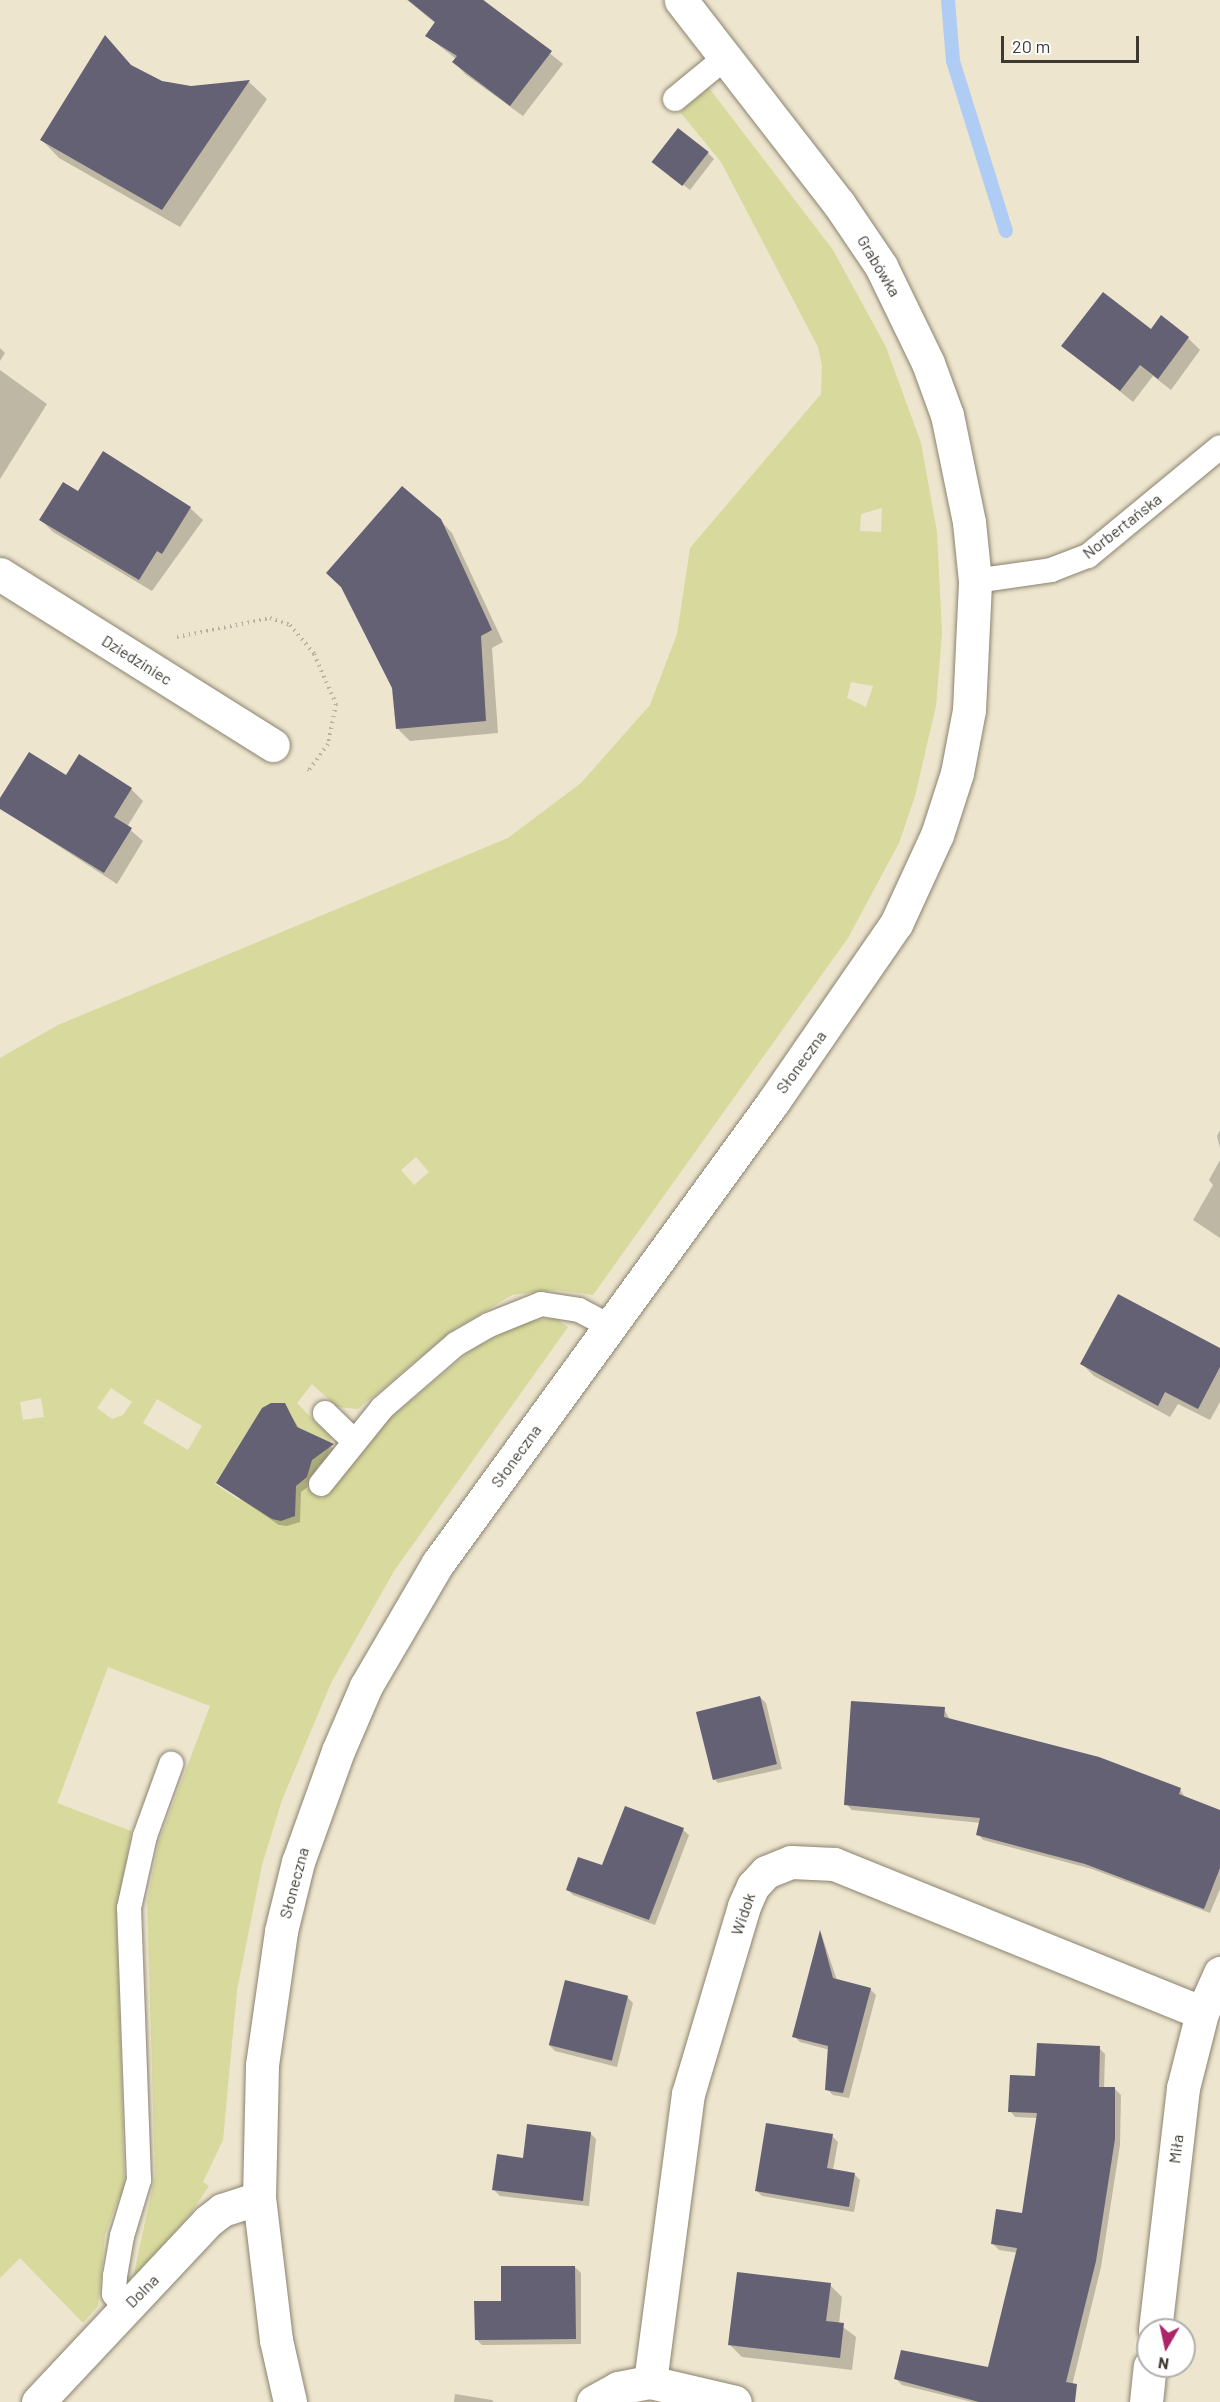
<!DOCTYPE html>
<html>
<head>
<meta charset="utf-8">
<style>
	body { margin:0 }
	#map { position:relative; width:1220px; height:2402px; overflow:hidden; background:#ede5ce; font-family:Barlow,sans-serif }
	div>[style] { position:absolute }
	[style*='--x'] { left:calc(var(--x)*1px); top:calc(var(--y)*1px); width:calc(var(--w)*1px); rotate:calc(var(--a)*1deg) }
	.green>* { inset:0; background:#d7d99d }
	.shadow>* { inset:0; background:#0003 }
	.stream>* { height:14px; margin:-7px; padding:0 7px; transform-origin:7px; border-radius:7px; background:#afccf4 }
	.building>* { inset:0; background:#646175; transform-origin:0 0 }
	.path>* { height:4px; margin-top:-2px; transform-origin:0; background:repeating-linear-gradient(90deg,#b8b19f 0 1.5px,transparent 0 6px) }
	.roads { filter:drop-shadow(0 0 2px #8b836f) drop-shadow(0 0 2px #8b836f) }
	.lane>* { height:24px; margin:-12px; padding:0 12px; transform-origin:12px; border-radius:12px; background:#fff }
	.street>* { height:33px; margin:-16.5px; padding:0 16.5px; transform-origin:16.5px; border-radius:16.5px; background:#fff }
	.secondary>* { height:33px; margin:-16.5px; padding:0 16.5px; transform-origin:16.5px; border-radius:16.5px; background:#fff }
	span { translate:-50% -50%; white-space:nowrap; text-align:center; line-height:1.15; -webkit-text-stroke:6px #fff; paint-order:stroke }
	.street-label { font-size:16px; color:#3d3a31 }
	.north { position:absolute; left:1136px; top:2318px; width:60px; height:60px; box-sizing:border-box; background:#fff; border:2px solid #b1b0ad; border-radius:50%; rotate:189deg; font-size:16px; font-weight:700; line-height:24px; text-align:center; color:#3d3a31 }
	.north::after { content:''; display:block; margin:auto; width:21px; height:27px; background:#ae266a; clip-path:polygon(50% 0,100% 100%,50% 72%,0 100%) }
	.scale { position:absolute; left:1001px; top:36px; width:138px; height:27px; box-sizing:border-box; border:3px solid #3d3a31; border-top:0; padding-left:8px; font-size:18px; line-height:21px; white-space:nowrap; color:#3d3a31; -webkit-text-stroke:4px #fff; paint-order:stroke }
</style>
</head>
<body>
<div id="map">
	<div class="green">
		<i style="clip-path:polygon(evenodd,709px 88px,833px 250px,886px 347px,921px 443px,937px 532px,942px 633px,936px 706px,915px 796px,899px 843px,848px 938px,593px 1295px,556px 1290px,512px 1295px,452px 1331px,358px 1409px,337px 1407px,312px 1384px,297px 1403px,331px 1438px,327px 1459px,305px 1485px,322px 1499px,388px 1420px,474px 1348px,527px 1321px,555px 1318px,568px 1327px,394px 1571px,331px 1683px,282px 1800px,262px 1865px,237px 1990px,223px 2140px,203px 2182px,209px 2186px,189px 2216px,133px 2278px,155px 2176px,147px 1902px,159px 1841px,210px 1706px,108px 1667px,57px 1803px,131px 1831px,117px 1921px,125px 2195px,119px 2197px,105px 2235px,98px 2306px,83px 2323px,20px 2258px,0 2278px,0 1058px,58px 1025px,508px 838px,581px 783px,650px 705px,677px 634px,690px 548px,821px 394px,822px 365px,818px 347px,721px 162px,680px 112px,709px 88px,882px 508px,881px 532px,860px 531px,861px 514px,882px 508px,709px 88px,851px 682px,873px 686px,866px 707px,847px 698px,851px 682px,709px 88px,416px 1157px,429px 1172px,414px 1185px,401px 1170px,416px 1157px,709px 88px,111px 1388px,132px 1402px,123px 1415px,112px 1419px,97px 1408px,111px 1388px,709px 88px,41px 1398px,44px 1417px,23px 1420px,20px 1402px,41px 1398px,709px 88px,157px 1399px,202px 1426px,188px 1450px,143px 1423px,157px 1399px,709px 88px,242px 1442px,266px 1457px,239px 1500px,215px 1484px,242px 1442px,709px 88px,295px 1496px,295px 1511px,287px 1519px,272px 1519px,264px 1512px,295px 1496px)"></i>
	</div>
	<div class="shadow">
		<i style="clip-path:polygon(407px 0,484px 0,563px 64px,523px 116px,465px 74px,454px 62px,456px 59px,427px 36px,435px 23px)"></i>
		<i style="clip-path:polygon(105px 38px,135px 69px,162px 82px,191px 87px,249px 82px,267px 99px,180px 227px,59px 158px,42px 140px)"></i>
		<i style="clip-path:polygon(708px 153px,714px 159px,690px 190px,660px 167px)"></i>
		<i style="clip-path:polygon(1152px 332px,1188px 338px,1200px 350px,1171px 390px,1153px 376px,1133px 402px,1063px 345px)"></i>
		<i style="clip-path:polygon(0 348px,5px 353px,0 361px)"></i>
		<i style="clip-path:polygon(0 370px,47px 404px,0 479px)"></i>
		<i style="clip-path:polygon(78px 493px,190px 508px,203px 520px,152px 591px,53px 532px,41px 520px)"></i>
		<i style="clip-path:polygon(440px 520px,452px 533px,503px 642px,492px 648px,498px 733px,410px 741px,397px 728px)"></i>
		<i style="clip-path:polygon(67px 777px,131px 789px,143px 801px,127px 827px,143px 841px,117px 884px,0 808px,0 800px)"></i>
		<i style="clip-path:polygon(1220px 1130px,1220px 1148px,1217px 1136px)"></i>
		<i style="clip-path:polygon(1220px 1160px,1220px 1238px,1193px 1220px,1213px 1185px,1209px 1180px)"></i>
		<i style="clip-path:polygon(1220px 1349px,1220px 1402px,1210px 1420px,1178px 1404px,1170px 1417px,1094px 1376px,1082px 1364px)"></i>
		<i style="clip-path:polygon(284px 1404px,300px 1430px,339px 1451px,318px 1466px,313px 1483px,301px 1492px,300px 1522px,287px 1526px,279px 1525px,217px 1483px)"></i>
		<i style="clip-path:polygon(760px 1697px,766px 1703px,782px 1769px,718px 1783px,712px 1777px)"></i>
		<i style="clip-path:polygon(944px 1709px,950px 1720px,1180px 1789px,1185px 1798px,1220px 1811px,1220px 1889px,1210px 1913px,1092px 1869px,983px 1840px,978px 1834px,981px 1823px,852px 1810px,846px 1804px)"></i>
		<i style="clip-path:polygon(683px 1830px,689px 1835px,655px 1925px,573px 1895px,567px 1889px,603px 1867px)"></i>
		<i style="clip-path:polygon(821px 1933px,837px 1980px,870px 1989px,876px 1995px,849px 2098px,833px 2095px,827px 2089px,830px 2050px,800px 2042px,794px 2036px)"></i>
		<i style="clip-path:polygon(627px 1997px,633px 2003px,617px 2067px,555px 2051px,549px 2045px)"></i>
		<i style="clip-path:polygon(1099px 2048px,1105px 2054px,1104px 2089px,1115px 2089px,1121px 2095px,1120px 2145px,1101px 2267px,1068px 2402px,972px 2402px,902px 2385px,896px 2379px,989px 2368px,1018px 2253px,999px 2250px,993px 2244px,1024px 2215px,1037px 2118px,1015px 2117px,1010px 2111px,1037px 2078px)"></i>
		<i style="clip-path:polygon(590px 2133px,596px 2139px,589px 2206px,500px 2196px,494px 2190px,524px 2159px)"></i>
		<i style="clip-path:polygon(832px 2136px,838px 2142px,833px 2170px,854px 2174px,860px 2180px,854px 2212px,762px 2196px,756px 2190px)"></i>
		<i style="clip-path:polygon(575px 2267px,581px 2273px,581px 2344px,482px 2345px,476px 2339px,502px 2303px)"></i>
		<i style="clip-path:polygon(830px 2285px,842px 2297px,839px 2324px,856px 2337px,852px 2370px,742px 2357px,730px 2345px)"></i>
		<i style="clip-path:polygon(455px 2394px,492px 2400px,494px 2402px,454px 2402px)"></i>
	</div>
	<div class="stream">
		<i style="--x:948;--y:0;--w:61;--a:85.3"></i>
		<i style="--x:953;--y:61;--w:178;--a:72.7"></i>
	</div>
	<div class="building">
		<i style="clip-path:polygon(408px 0,483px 0,552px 51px,510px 106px,452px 62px,457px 56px,425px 36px,435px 22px)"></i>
		<i style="clip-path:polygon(105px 35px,131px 65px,162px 81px,191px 86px,250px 80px,162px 210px,40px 140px)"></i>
		<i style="left:678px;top:128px;width:39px;height:43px;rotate:38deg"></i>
		<i style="clip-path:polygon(1103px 292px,1151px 329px,1161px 315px,1189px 337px,1158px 379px,1140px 365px,1120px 391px,1061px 346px)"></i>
		<i style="clip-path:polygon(103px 451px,191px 507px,162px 554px,157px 551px,139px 580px,39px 520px,63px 482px,78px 491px)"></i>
		<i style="clip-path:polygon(402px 486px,441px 519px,492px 630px,481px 636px,486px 721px,396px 729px,392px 688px,341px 587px,326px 573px)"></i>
		<i style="clip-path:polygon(29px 752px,66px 775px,79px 754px,132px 788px,114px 817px,132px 828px,104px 873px,0 809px,0 798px)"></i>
		<i style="clip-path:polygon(1118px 1294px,1220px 1348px,1220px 1367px,1198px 1409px,1165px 1392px,1158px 1406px,1080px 1364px)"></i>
		<i style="clip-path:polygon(271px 1403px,285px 1403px,297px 1427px,334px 1444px,312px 1460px,307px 1477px,296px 1486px,295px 1516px,281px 1521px,272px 1519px,216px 1483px,262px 1408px)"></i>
		<i style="left:760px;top:1696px;width:70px;height:66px;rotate:76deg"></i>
		<i style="clip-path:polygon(851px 1701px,945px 1707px,944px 1717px,1099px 1757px,1181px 1788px,1179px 1794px,1220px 1810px,1220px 1868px,1204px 1909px,1085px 1864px,976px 1835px,980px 1818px,844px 1805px)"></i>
		<i style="clip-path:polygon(625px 1806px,684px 1828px,649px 1920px,566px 1890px,578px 1857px,602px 1865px)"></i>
		<i style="clip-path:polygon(820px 1930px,833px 1978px,871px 1988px,843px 2093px,825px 2090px,828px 2046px,792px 2037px)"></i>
		<i style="left:565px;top:1980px;width:65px;height:67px;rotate:14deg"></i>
		<i style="clip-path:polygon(1037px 2043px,1100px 2046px,1099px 2087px,1115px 2087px,1115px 2139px,1096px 2261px,1066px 2382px,1077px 2384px,1075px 2402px,979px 2402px,894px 2379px,901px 2350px,988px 2367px,1017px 2248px,991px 2244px,996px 2209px,1022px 2213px,1037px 2113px,1008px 2112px,1010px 2075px,1035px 2076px)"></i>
		<i style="clip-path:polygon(766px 2123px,833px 2134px,827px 2168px,855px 2173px,849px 2207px,755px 2191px)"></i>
		<i style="clip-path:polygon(527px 2124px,591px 2132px,583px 2201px,492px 2190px,497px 2154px,523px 2158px)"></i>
		<i style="clip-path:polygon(501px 2266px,575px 2266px,576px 2339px,475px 2340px,474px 2301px,501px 2301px)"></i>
		<i style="clip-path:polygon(737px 2272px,831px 2283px,826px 2321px,844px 2323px,840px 2358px,728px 2345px)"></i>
	</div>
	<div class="path">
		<i style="--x:177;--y:637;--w:95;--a:-11.5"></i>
		<i style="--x:270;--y:618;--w:21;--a:19"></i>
		<i style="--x:290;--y:625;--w:38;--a:50"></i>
		<i style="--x:314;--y:654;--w:55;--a:66.3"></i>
		<i style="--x:336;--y:704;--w:41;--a:101.3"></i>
		<i style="--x:328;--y:744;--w:32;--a:126"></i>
		<i style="--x:309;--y:770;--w:4;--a:-146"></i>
	</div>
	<div class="roads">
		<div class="lane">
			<i style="--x:675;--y:99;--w:66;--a:-39.5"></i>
			<i style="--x:975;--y:581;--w:77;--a:-8.2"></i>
			<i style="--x:1051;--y:570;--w:40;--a:-21"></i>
			<i style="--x:1088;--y:556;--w:171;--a:-39.5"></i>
			<i style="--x:325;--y:1413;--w:39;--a:44"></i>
			<i style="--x:321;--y:1484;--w:97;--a:-51.2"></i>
			<i style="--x:382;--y:1408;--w:98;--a:-40.9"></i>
			<i style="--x:456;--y:1344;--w:38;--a:-30"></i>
			<i style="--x:489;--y:1325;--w:56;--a:-22"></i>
			<i style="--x:541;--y:1304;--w:38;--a:9"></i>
			<i style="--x:579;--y:1310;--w:34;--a:28"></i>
			<i style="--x:125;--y:2308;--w:18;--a:-128"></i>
			<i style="--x:114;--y:2294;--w:18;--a:-87"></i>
			<i style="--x:115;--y:2276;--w:41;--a:-80.1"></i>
			<i style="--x:122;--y:2236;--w:59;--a:-73.1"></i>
			<i style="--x:139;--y:2180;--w:272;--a:-92.1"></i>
			<i style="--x:129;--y:1908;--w:74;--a:-77.5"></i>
			<i style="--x:145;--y:1836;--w:77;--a:-70.1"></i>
		</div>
		<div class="street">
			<i style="--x:0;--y:574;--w:322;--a:32.1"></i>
			<i style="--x:1155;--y:2330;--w:244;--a:-83.4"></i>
			<i style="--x:1183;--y:2088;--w:77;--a:-75.8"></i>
			<i style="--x:1202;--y:2013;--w:44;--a:-65.8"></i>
			<i style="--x:650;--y:2382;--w:290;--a:-82.5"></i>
			<i style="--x:688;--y:2094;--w:196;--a:-73.4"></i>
			<i style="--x:744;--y:1906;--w:22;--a:-66"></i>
			<i style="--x:753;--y:1886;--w:19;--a:-47"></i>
			<i style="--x:766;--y:1872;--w:27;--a:-22"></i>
			<i style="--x:791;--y:1862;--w:43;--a:2.7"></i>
			<i style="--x:834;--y:1864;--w:397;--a:22"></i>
			<i style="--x:38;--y:2402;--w:248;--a:-46.8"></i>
			<i style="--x:208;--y:2221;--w:18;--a:-38"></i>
			<i style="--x:222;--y:2210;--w:39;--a:-18"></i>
			<i style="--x:593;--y:2402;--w:29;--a:-29"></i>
			<i style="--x:618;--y:2388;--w:33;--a:-11"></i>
			<i style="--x:650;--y:2382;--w:87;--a:13.2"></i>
			<i style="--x:1146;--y:2402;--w:36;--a:-84"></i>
		</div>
		<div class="secondary">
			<i style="--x:290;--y:2402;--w:64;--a:-102.7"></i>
			<i style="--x:276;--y:2340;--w:143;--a:-96.8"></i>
			<i style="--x:259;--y:2198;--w:133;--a:-88.7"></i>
			<i style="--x:262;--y:2065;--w:135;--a:-81.9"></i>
			<i style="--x:281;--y:1931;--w:71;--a:-76.2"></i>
			<i style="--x:298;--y:1862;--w:118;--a:-70.2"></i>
			<i style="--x:338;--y:1751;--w:71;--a:-66.7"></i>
			<i style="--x:366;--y:1686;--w:143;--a:-59.7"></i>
			<i style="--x:438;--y:1563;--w:570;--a:-53.99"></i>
			<i style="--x:773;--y:1102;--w:216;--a:-55.4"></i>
			<i style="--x:896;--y:924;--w:98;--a:-65.3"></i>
			<i style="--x:937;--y:835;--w:65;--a:-72.1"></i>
			<i style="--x:957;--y:773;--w:64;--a:-79.2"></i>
			<i style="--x:969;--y:710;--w:129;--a:-87.3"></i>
			<i style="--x:975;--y:581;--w:59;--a:-95.8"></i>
			<i style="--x:969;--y:522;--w:109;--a:-101.6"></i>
			<i style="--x:947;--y:415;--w:55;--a:-110.1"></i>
			<i style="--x:928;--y:363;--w:108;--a:-115.9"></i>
			<i style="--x:881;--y:266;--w:75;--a:-124.1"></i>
			<i style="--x:839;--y:204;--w:258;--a:-127.8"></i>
		</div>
	</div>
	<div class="street-label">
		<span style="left:879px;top:266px;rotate:59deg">Grabówka</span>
		<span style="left:1122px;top:526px;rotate:-38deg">Norbertańska</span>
		<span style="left:137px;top:660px;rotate:32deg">Dziedziniec</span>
		<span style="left:801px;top:1062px;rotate:-54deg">Słoneczna</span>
		<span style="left:516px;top:1456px;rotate:-54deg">Słoneczna</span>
		<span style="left:294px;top:1883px;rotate:-75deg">Słoneczna</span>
		<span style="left:743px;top:1914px;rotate:-71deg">Widok</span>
		<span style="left:1176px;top:2149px;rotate:-83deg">Miła</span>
		<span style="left:142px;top:2291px;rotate:-45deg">Dolna</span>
	</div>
	<div class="north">N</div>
	<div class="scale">20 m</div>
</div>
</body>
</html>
